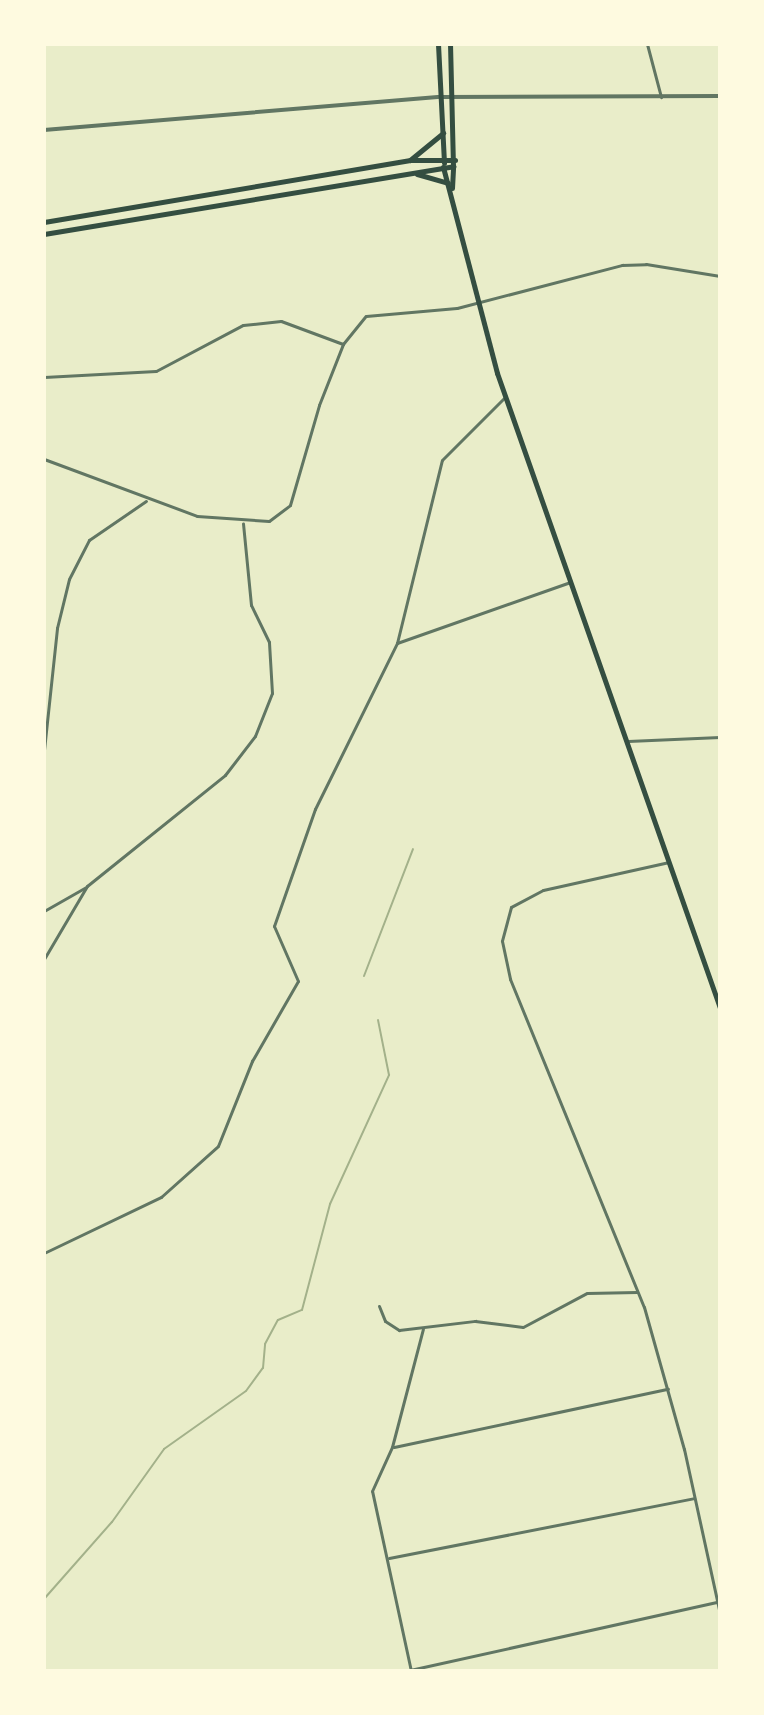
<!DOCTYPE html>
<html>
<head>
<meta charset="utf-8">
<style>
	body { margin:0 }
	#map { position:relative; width:764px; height:1715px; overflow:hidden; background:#e9edc9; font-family:"Fira Sans",sans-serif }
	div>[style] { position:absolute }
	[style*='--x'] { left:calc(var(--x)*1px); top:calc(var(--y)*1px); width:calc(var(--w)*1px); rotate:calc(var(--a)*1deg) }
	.stream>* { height:2px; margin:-1px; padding:0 1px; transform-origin:1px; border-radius:1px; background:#a3b18a }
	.minor>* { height:3px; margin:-1.5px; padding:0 1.5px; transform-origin:1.5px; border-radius:1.5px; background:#617663 }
	.tertiary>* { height:4px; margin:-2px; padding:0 2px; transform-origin:2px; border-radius:2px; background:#617663 }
	.secondary>* { height:5px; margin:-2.5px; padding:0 2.5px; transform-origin:2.5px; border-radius:2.5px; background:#344e41 }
	.primary>* { height:5px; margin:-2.5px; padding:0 2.5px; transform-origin:2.5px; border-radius:2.5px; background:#344e41 }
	span { translate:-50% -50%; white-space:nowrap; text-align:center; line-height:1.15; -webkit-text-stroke:7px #fefae0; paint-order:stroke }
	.frame { position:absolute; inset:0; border:46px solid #fefae0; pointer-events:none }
</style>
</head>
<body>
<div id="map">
	<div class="stream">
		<i style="--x:364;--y:976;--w:136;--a:-68.9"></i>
		<i style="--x:44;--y:1599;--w:103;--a:-48.6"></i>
		<i style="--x:112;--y:1522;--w:90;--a:-54.5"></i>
		<i style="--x:164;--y:1449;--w:100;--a:-35.3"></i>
		<i style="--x:246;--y:1391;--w:29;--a:-54"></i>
		<i style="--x:263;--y:1368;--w:24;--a:-85"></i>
		<i style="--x:265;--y:1344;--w:27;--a:-62"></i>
		<i style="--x:278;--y:1320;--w:26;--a:-23"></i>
		<i style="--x:302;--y:1310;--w:110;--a:-75.2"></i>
		<i style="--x:330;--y:1204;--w:142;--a:-65.4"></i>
		<i style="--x:389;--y:1075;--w:56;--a:-101.3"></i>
	</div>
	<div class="minor">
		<i style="--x:647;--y:44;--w:55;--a:75.2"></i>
		<i style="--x:44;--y:377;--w:112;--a:-3.1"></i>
		<i style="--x:156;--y:371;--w:98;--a:-27.9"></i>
		<i style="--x:243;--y:325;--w:38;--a:-6"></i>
		<i style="--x:281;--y:321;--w:66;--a:20.4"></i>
		<i style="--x:44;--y:459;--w:163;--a:20.4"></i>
		<i style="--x:197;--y:516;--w:72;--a:4"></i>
		<i style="--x:269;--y:521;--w:26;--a:-37"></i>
		<i style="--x:290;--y:505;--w:104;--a:-73.8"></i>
		<i style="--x:319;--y:405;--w:66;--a:-68.5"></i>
		<i style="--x:343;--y:344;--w:36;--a:-51"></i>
		<i style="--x:366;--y:316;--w:91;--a:-5"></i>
		<i style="--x:457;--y:308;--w:171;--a:-14.6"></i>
		<i style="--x:622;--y:265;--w:24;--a:-2"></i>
		<i style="--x:646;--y:264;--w:75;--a:9.2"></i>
		<i style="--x:397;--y:643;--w:183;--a:-19.4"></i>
		<i style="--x:628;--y:741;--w:92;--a:-2.5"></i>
		<i style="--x:44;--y:750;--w:123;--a:-83.9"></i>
		<i style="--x:57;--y:628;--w:50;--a:-76.2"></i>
		<i style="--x:69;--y:579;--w:44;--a:-62.9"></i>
		<i style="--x:89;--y:540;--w:69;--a:-34.4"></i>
		<i style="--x:669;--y:862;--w:129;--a:167.5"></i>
		<i style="--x:543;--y:890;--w:36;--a:152"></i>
		<i style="--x:511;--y:907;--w:35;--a:105"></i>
		<i style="--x:502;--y:941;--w:39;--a:78"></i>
		<i style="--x:510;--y:979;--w:354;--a:67.8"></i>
		<i style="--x:644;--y:1307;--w:148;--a:74.3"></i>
		<i style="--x:684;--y:1449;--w:169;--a:77.7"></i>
		<i style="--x:44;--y:911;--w:48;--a:-29.7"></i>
		<i style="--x:44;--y:959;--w:85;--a:-59.5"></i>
		<i style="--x:87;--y:886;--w:177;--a:-38.8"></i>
		<i style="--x:225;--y:775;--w:49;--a:-52.4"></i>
		<i style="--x:255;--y:736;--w:46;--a:-68.4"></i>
		<i style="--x:272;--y:693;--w:51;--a:-93.4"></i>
		<i style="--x:269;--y:642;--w:41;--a:-115.9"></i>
		<i style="--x:251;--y:605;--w:82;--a:-95.6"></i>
		<i style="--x:44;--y:1009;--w:21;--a:90"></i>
		<i style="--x:44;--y:1253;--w:130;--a:-25.6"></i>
		<i style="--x:161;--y:1197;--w:76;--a:-41.8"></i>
		<i style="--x:218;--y:1146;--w:92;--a:-68.2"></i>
		<i style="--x:252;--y:1061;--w:92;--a:-60.1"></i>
		<i style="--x:298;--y:981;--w:60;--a:-113.6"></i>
		<i style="--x:274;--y:926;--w:124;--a:-70.7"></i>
		<i style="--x:315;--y:809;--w:185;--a:-63.7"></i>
		<i style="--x:397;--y:643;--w:188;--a:-76.2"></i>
		<i style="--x:442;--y:460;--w:88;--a:-45"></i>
		<i style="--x:379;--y:1306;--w:16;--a:68"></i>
		<i style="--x:385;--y:1321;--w:17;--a:33"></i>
		<i style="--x:399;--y:1330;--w:77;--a:-6.8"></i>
		<i style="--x:475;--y:1321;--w:48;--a:7.1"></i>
		<i style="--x:523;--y:1327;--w:72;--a:-28"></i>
		<i style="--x:587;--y:1293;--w:50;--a:-1.1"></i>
		<i style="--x:394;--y:1447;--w:280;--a:-12"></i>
		<i style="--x:389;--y:1558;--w:311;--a:-11.1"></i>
		<i style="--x:410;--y:1670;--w:314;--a:-12.5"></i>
		<i style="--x:411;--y:1671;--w:184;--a:-102.2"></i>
		<i style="--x:372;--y:1491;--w:48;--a:-65.6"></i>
		<i style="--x:392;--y:1447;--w:122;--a:-75.3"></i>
	</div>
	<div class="tertiary">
		<i style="--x:44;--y:130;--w:398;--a:-4.8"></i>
		<i style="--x:441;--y:97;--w:279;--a:-0.2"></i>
	</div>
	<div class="secondary">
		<i style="--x:443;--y:167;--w:213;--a:75.3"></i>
		<i style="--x:497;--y:373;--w:673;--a:70.65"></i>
		<i style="--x:452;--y:188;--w:22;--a:-87"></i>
	</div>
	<div class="primary">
		<i style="--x:438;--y:44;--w:119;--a:87.1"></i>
		<i style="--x:410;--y:160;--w:43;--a:-39.3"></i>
		<i style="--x:417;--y:174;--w:32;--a:16"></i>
		<i style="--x:44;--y:222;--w:373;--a:-9.6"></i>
		<i style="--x:412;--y:160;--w:43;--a:0"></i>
		<i style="--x:44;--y:234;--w:415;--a:-9.4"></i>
		<i style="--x:453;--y:166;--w:122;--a:-91.4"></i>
	</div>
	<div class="frame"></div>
</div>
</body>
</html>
